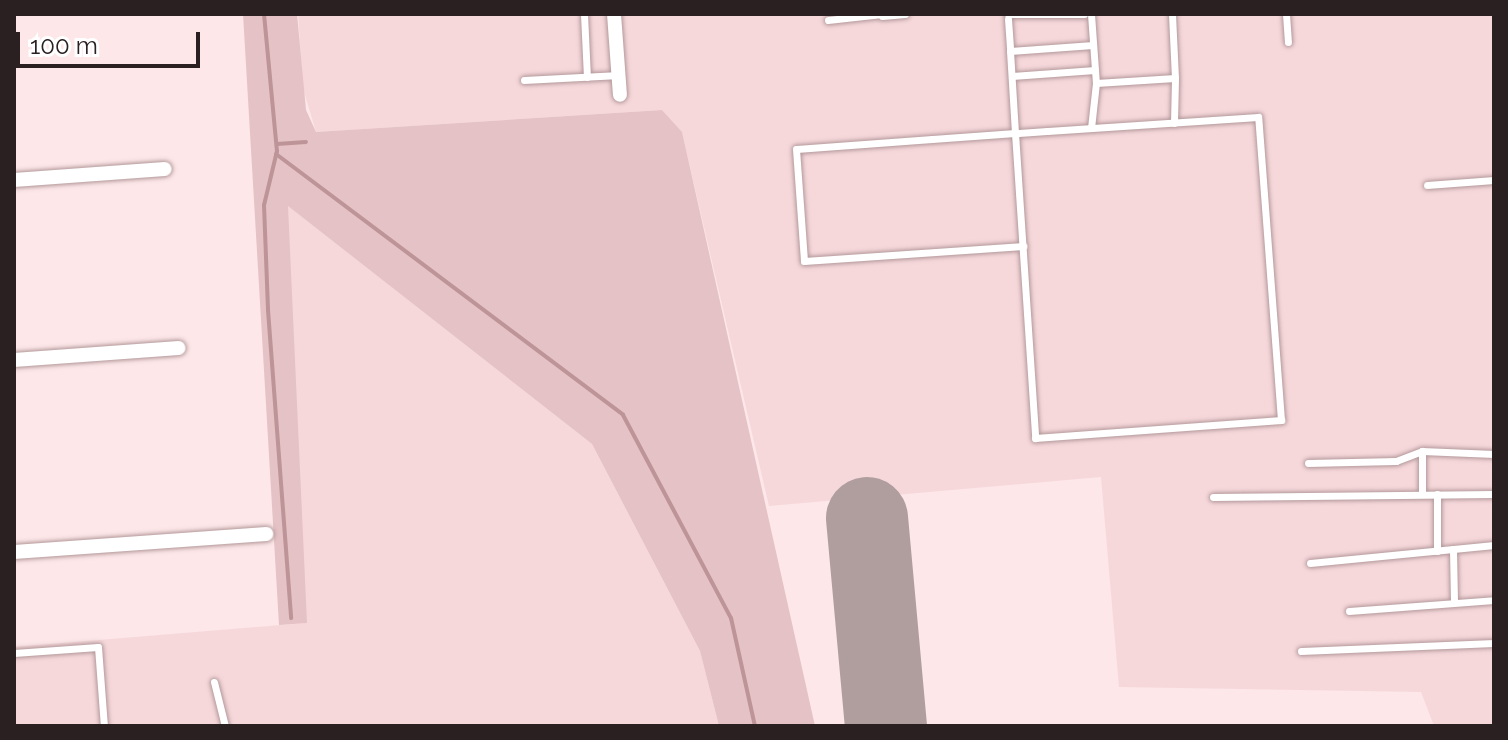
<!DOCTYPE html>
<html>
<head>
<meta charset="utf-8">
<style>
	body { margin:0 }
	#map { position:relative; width:1508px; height:740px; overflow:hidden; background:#fde7e8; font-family:Raleway,sans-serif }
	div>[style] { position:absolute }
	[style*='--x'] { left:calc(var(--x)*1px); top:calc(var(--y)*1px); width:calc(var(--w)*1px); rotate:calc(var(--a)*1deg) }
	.built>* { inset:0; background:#f6d8db }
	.green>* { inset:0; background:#e5c2c5 }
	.stream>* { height:4px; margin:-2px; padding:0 2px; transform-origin:2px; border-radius:2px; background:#bd9498 }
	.runway>* { height:82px; margin:-41px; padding:0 41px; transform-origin:41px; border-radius:41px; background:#b09e9f }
	.roads { filter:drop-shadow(0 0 2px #b3989a) drop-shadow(0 0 2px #b3989a) }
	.lane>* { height:7px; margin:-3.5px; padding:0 3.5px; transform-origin:3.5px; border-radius:3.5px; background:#fff }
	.street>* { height:14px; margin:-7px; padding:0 7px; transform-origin:7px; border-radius:7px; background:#fff }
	span { translate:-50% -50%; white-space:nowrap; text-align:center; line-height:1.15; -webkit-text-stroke:7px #fff; paint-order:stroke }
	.frame { position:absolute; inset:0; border:16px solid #2a2021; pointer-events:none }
	.scale { position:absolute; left:16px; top:32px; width:184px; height:36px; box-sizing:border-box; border:4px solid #2a2021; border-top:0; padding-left:10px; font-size:24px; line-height:28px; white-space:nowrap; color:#2a2021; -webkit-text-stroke:6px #fff; paint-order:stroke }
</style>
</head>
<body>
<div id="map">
	<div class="built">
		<i style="clip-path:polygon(298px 14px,1494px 14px,1494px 726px,1434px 726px,1421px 692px,1119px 687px,1101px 477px,769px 506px,682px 133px,662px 110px,316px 132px,303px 88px)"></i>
		<i style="clip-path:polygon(287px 205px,592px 444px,700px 651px,719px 726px,14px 726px,14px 647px,306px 623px)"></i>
	</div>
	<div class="green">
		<i style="clip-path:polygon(243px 14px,297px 14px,306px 110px,316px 132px,662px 110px,682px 132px,815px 726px,719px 726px,700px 651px,592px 444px,288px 206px,307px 623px,279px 625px)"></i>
	</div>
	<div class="stream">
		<i style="--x:264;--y:14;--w:138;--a:84.6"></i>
		<i style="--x:277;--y:151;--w:56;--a:103.5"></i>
		<i style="--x:264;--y:205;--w:105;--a:87.8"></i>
		<i style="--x:268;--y:310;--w:309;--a:85.7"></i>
		<i style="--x:277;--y:144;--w:29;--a:-4"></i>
		<i style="--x:276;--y:154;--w:434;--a:36.9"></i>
		<i style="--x:623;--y:415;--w:230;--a:62"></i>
		<i style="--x:731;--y:618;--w:111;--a:77.5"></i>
	</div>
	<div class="runway">
		<i style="--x:867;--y:518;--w:209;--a:84.8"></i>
	</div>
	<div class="roads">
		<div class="lane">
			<i style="--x:584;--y:14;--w:63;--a:87.3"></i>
			<i style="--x:1008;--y:14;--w:76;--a:0"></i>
			<i style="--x:1091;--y:14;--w:69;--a:85.9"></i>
			<i style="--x:1096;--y:83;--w:79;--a:-3.6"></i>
			<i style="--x:1175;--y:78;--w:64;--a:-92.7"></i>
			<i style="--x:1286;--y:14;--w:28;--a:86"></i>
			<i style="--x:882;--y:16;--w:23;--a:-5"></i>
			<i style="--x:1008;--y:19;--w:32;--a:86"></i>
			<i style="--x:1010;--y:51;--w:82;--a:86.5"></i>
			<i style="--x:1015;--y:133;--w:306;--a:86.2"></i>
			<i style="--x:1035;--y:438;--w:247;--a:-4.2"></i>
			<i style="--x:1281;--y:420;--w:304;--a:-94.3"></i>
			<i style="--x:1258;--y:117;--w:211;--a:176.2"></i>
			<i style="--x:1047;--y:131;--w:32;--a:176"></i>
			<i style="--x:1015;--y:133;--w:83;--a:175.9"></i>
			<i style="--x:932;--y:139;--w:136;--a:175.8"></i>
			<i style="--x:796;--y:149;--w:112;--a:85.9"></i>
			<i style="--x:804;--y:261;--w:220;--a:-3.9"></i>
			<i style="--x:828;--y:20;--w:54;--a:-6.3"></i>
			<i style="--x:1010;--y:51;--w:83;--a:-4.1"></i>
			<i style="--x:1012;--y:76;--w:83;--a:-4.1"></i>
			<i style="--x:524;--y:80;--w:95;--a:-3"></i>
			<i style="--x:1174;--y:123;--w:45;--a:-88.7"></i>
			<i style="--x:1091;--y:128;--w:45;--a:-83.7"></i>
			<i style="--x:1427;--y:185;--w:67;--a:-4.3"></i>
			<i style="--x:1308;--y:463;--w:88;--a:-1.3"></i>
			<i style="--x:1396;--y:461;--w:28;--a:-21"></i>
			<i style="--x:1422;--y:451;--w:72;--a:2.4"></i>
			<i style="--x:1422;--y:494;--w:43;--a:-90"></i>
			<i style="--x:1213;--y:497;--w:281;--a:-0.6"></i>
			<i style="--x:1453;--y:549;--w:52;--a:88.9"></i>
			<i style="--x:1437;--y:551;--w:57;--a:-90"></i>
			<i style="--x:1310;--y:563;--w:185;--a:-5.6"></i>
			<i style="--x:1349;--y:611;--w:145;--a:-4.3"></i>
			<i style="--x:1301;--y:651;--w:193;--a:-2.4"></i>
			<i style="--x:14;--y:653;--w:84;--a:-4.1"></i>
			<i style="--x:98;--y:647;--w:79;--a:85.7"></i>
			<i style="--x:214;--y:682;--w:45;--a:76"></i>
		</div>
		<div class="street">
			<i style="--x:614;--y:14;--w:81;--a:85.8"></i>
			<i style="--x:14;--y:180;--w:151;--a:-4.2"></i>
			<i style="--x:14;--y:360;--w:165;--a:-4.2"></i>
			<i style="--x:14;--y:552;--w:253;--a:-4.1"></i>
		</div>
	</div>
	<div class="frame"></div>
	<div class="scale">100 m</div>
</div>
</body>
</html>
